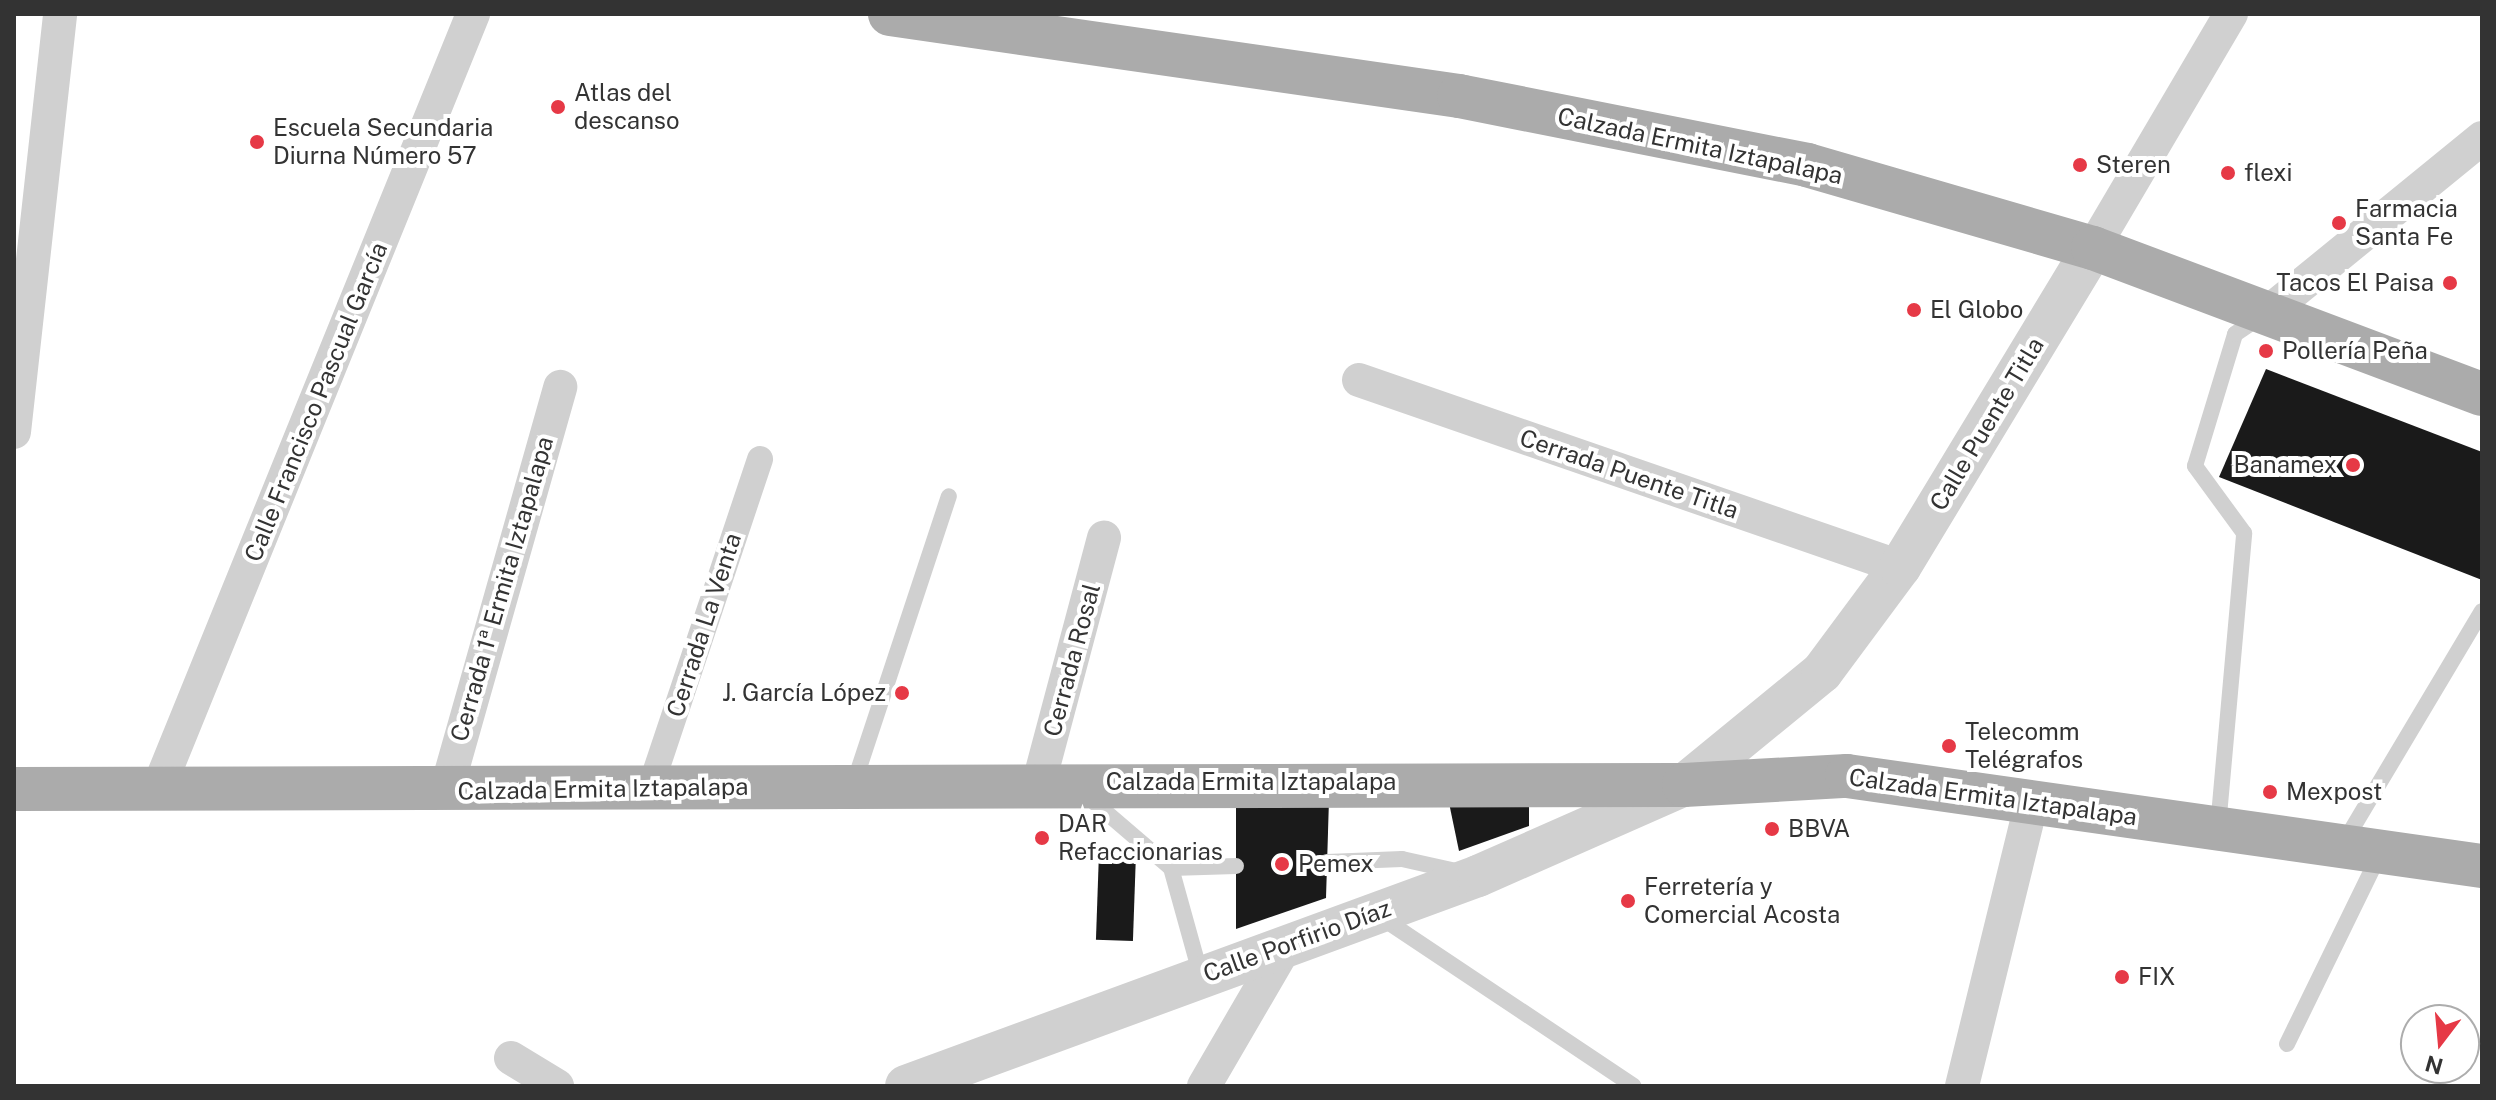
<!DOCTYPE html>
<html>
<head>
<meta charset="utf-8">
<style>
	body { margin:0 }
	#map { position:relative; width:2496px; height:1100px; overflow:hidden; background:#fff; font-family:"Public Sans",sans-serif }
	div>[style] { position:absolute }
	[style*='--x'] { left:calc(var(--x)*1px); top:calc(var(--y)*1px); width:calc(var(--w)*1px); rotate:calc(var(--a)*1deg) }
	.building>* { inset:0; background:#1a1a1a; transform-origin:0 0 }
	.service>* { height:16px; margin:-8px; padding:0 8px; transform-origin:8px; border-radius:8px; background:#d0d0d0 }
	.pedestrian>* { height:26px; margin:-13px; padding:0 13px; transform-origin:13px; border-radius:13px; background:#d0d0d0 }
	.minor>* { height:34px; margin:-17px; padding:0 17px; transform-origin:17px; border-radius:17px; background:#d0d0d0 }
	.tertiary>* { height:42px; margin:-21px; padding:0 21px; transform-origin:21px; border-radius:21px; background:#d0d0d0 }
	.primary>* { height:44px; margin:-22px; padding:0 22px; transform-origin:22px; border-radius:22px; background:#ababab }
	.dots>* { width:22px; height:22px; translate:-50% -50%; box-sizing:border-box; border:4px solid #fff; border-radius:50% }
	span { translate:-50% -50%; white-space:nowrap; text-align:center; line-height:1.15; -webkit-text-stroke:8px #fff; paint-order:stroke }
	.poi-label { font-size:24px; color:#333 }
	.left { translate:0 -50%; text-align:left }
	.right { translate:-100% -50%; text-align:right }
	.street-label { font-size:24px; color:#333 }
	.frame { position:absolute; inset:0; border:16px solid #333; pointer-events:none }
	.north { position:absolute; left:2400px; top:1004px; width:80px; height:80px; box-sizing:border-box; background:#fff; border:2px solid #adadad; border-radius:50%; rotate:196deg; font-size:22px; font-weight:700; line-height:32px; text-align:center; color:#333 }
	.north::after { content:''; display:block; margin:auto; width:28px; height:36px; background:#e63946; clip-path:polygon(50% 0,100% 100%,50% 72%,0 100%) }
</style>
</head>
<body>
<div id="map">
	<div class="building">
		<i style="clip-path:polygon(2266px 369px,2482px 452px,2482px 580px,2219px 477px)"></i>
		<i style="clip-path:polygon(1529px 797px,1529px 826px,1459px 851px,1448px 798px)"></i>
		<i style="clip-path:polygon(1329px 799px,1326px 898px,1236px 929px,1236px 805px)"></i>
		<i style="left:1136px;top:853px;width:88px;height:37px;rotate:92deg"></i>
	</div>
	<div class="service">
		<i style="--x:854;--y:783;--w:302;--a:-71.7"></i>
		<i style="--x:1087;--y:796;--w:111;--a:40.6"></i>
		<i style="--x:2218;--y:827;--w:295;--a:-84.9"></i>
		<i style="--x:2244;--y:533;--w:83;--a:-126.2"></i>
		<i style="--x:2195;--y:466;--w:138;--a:-73.1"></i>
		<i style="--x:2235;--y:334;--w:32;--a:-34"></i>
		<i style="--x:2343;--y:844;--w:271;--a:-59.2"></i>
		<i style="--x:1327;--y:862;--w:75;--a:-2.3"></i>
		<i style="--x:1402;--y:859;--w:59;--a:12.6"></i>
		<i style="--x:1379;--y:916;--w:306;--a:33.7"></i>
		<i style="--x:1201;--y:976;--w:112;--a:-105.5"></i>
		<i style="--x:1171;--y:868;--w:65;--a:-1.8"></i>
		<i style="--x:2287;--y:1044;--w:212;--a:-64"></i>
	</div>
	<div class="pedestrian">
		<i style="--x:649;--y:791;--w:350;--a:-71.5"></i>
	</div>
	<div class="minor">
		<i style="--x:2093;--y:248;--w:272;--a:-59.5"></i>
		<i style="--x:2271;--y:310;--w:272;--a:-39.2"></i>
		<i style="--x:1359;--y:380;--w:572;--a:19.07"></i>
		<i style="--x:14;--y:432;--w:421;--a:-83.7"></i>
		<i style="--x:1039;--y:782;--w:253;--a:-75.1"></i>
		<i style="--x:158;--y:789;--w:837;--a:-67.88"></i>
		<i style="--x:446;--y:791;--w:420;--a:-74.2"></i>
		<i style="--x:511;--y:1058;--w:54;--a:31.3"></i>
		<i style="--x:1204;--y:1086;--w:163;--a:-59.8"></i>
		<i style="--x:1962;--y:1086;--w:292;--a:-76.2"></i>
	</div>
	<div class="tertiary">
		<i style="--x:906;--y:1086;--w:609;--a:-20.16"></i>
		<i style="--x:1478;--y:876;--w:225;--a:-23.8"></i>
		<i style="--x:1684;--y:785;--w:178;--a:-39.3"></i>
		<i style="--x:1822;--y:672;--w:131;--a:-53.4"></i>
		<i style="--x:1900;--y:567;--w:373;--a:-58.8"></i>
	</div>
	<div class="primary">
		<i style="--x:890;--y:14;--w:575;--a:8.2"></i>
		<i style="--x:1459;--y:96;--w:355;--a:11.2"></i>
		<i style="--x:1807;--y:165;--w:298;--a:16.2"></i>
		<i style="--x:2093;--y:248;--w:415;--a:20.6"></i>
		<i style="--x:14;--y:789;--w:1670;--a:-0.14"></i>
		<i style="--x:1684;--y:785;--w:163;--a:-3.2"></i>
		<i style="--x:1847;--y:776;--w:641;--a:8.07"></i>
	</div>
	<div class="dots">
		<i style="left:558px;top:107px;background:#e63946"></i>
		<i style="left:257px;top:142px;background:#e63946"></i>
		<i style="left:2080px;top:165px;background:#e63946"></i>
		<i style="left:2228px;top:173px;background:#e63946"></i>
		<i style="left:2339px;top:223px;background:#e63946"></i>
		<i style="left:2450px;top:283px;background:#e63946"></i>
		<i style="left:1914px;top:310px;background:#e63946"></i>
		<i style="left:2266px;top:351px;background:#e63946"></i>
		<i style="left:2353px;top:465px;background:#e63946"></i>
		<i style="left:902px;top:693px;background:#e63946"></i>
		<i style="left:1949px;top:746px;background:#e63946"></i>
		<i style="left:2270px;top:792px;background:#e63946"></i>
		<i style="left:1772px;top:829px;background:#e63946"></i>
		<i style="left:1042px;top:838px;background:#e63946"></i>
		<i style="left:1282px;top:864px;background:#e63946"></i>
		<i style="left:1628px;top:901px;background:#e63946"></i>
		<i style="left:2122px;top:977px;background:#e63946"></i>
	</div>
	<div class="poi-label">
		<span class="left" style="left:574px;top:107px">Atlas del<br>descanso</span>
		<span class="left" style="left:273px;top:142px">Escuela Secundaria<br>Diurna Número 57</span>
		<span class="left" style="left:2096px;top:165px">Steren</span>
		<span class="left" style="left:2244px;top:173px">flexi</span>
		<span class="left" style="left:2355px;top:223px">Farmacia<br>Santa Fe</span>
		<span class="right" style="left:2434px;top:283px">Tacos El Paisa</span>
		<span class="left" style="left:1930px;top:310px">El Globo</span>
		<span class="left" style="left:2282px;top:351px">Pollería Peña</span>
		<span class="right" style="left:2337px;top:465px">Banamex</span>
		<span class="right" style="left:886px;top:693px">J. García López</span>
		<span class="left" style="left:1965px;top:746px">Telecomm<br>Telégrafos</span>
		<span class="left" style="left:2286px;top:792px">Mexpost</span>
		<span class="left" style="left:1058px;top:838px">DAR<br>Refaccionarias</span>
		<span class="left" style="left:1788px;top:829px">BBVA</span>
		<span class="left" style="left:1298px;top:864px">Pemex</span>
		<span class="left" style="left:1644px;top:901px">Ferretería y<br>Comercial Acosta</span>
		<span class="left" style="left:2138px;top:977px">FIX</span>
	</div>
	<div class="street-label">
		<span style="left:1700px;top:146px;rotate:12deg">Calzada Ermita Iztapalapa</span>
		<span style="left:316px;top:402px;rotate:-68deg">Calle Francisco Pascual García</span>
		<span style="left:1987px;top:424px;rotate:-59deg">Calle Puente Titla</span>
		<span style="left:1629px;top:474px;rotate:19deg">Cerrada Puente Titla</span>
		<span style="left:502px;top:589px;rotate:-74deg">Cerrada 1ª Ermita Iztapalapa</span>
		<span style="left:704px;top:625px;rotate:-72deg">Cerrada La Venta</span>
		<span style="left:1072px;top:660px;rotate:-75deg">Cerrada Rosal</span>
		<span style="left:1251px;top:782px">Calzada Ermita Iztapalapa</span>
		<span style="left:603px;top:789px;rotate:-1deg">Calzada Ermita Iztapalapa</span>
		<span style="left:1993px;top:797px;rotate:8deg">Calzada Ermita Iztapalapa</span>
		<span style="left:1297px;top:941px;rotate:-20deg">Calle Porfirio Díaz</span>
	</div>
	<div class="frame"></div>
	<div class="north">N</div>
</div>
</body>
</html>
